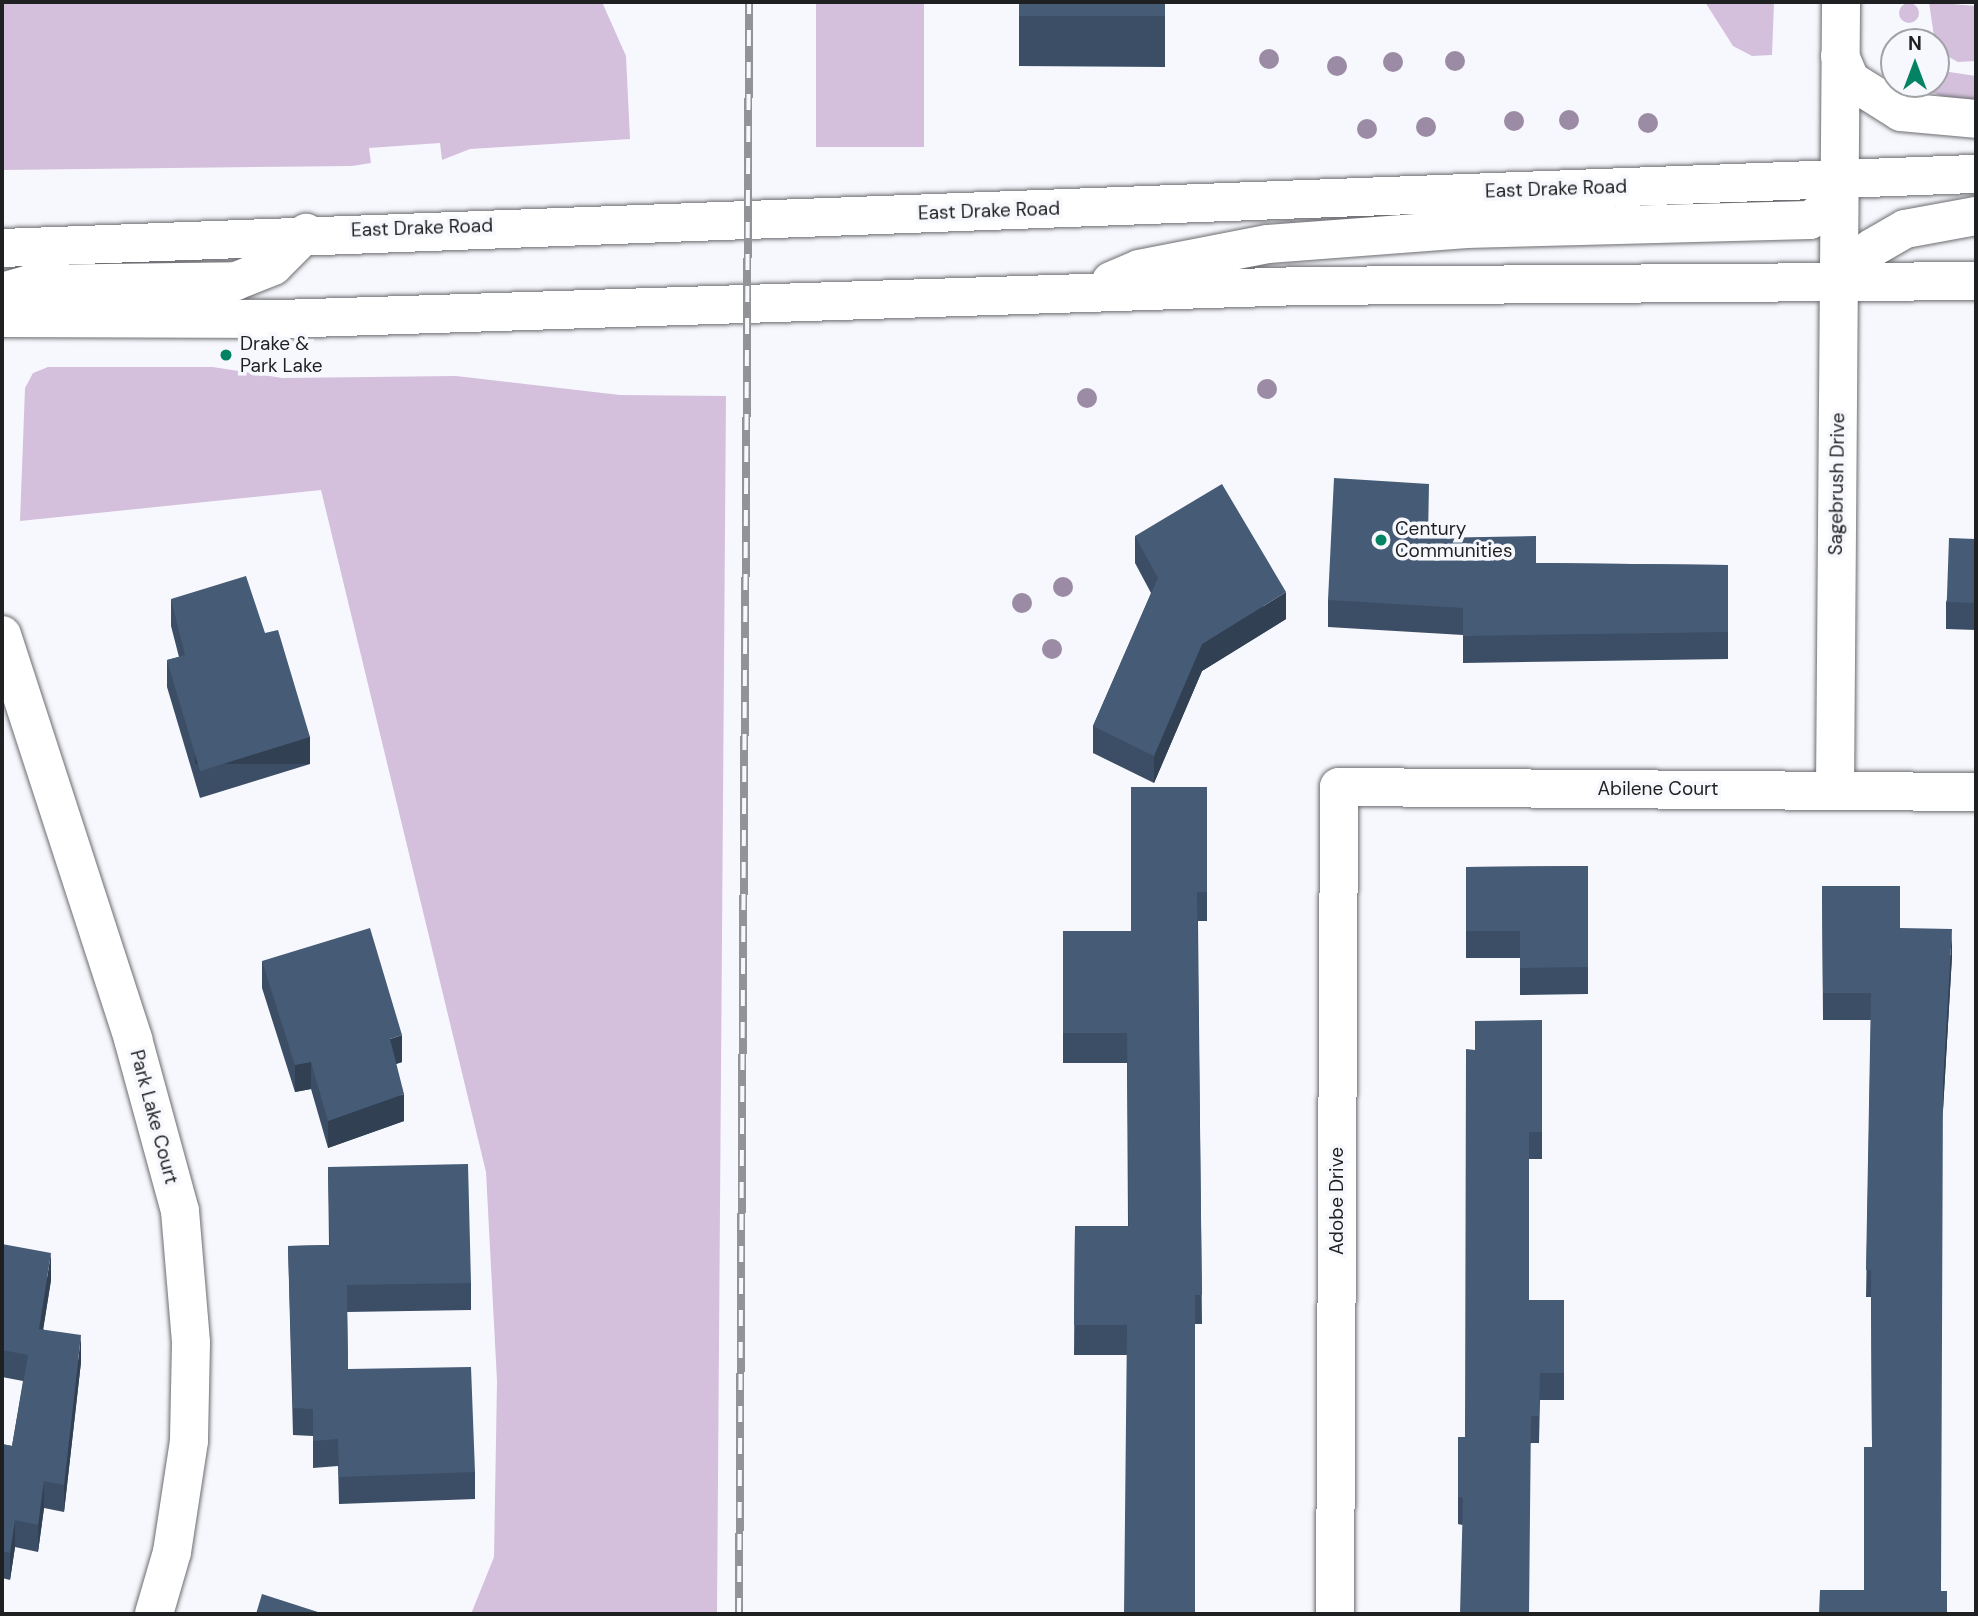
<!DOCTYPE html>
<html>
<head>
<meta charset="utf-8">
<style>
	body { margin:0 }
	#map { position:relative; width:1978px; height:1616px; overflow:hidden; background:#f7f8fd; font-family:"DM Sans",sans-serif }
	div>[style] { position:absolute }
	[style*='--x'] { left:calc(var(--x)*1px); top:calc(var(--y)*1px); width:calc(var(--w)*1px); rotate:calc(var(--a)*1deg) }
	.green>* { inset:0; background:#d4c0dc; transform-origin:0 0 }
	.round { border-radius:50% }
	.roads { filter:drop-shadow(0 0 2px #6c6d71) drop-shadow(0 0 2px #6c6d71) }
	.minor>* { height:38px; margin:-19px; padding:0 19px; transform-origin:19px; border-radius:19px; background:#fff }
	.secondary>* { height:38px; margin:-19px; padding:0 19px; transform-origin:19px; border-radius:19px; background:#fff }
	.rail>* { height:8px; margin-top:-4px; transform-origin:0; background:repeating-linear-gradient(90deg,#f7f8fd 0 16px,#929396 0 32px); box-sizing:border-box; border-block:2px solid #929396 }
	.trees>* { width:20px; height:20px; margin:-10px; border-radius:50%; background:#9c8ba4 }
	.wall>* { inset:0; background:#3c4e65 }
	.shaded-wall>* { inset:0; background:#314052; transform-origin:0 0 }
	.building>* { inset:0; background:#465b75; transform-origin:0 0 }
	.dots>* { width:19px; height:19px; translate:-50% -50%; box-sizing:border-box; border:4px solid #f7f8fd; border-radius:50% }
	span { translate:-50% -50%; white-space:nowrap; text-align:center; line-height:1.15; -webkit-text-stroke:7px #f7f8fd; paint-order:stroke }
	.street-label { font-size:19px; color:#1f2021 }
	.poi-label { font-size:19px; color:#1f2021 }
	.left { translate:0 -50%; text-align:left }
	.frame { position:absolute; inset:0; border:4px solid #1f2021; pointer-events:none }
	.north { position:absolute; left:1880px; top:28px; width:70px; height:70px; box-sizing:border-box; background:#f7f8fd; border:2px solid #a1a2a5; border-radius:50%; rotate:0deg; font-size:19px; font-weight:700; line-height:28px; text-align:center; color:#1f2021 }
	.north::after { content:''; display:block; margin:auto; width:24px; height:32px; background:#048364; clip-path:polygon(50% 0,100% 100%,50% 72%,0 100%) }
</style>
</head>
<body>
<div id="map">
	<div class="green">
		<i style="clip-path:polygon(2px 2px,602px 2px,626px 56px,630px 139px,470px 149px,442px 160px,440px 143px,369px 148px,371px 163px,352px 166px,2px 170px)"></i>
		<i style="left:816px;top:2px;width:108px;height:145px"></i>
		<i style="clip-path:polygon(1705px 2px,1774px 2px,1772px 55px,1752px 56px,1733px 46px)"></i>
		<i style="clip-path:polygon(1929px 2px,1976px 6px,1976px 61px,1958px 62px,1936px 50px)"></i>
		<i class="round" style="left:1899px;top:3px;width:20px;height:20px"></i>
		<i style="clip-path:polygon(1936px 70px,1976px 76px,1976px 101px,1955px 102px,1914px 84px,1936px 84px)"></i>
		<i style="clip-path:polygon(48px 367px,213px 367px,282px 378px,456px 376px,620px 395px,726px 396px,717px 1614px,471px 1614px,494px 1557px,497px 1381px,486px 1172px,321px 490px,20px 521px,25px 388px,33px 373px)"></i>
	</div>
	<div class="roads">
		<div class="minor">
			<i style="--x:2;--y:635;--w:425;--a:72"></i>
			<i style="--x:133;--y:1039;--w:178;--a:74.7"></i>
			<i style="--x:180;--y:1211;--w:132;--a:85.2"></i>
			<i style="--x:191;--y:1343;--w:98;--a:91.2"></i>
			<i style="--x:189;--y:1441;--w:112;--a:98.7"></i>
			<i style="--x:172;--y:1552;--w:65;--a:106.2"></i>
			<i style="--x:1835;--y:790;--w:788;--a:-89.56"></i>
			<i style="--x:1335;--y:1614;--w:827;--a:-89.72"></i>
			<i style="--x:1339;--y:787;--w:637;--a:0.45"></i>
		</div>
		<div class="secondary">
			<i style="--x:1840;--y:56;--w:26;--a:67"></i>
			<i style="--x:1850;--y:80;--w:60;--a:32.1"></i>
			<i style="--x:1901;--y:112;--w:75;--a:5.3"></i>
			<i style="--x:2;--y:248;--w:1975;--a:-2.15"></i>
			<i style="--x:1111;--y:281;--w:30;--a:-23"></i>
			<i style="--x:1139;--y:269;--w:131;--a:-11"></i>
			<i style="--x:1268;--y:244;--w:199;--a:-4.3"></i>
			<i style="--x:1466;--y:229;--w:344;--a:-1.5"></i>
			<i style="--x:1810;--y:220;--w:17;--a:-36"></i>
			<i style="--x:1824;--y:210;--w:37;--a:-64"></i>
			<i style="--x:1839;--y:286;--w:50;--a:-49"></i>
			<i style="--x:1872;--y:248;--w:38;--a:-30"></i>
			<i style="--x:1905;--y:229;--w:72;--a:-10.4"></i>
			<i style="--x:2;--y:292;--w:29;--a:-16"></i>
			<i style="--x:30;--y:284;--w:206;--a:-0.8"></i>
			<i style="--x:236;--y:281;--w:40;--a:-22"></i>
			<i style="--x:273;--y:266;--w:47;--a:-45"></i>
			<i style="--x:2;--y:318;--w:278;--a:0.2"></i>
			<i style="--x:280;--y:319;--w:1022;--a:-1.85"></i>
			<i style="--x:1301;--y:286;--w:675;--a:-0.42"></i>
		</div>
	</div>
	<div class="rail">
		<i style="--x:739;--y:1614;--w:1612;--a:-89.64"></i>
	</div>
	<div class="trees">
		<i style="left:1269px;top:59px"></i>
		<i style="left:1455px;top:61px"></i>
		<i style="left:1393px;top:62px"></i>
		<i style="left:1337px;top:66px"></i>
		<i style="left:1569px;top:120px"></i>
		<i style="left:1514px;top:121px"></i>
		<i style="left:1648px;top:123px"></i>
		<i style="left:1426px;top:127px"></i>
		<i style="left:1367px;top:129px"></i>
		<i style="left:1267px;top:389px"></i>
		<i style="left:1087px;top:398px"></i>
		<i style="left:1063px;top:587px"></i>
		<i style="left:1022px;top:603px"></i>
		<i style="left:1052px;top:649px"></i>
	</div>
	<div class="wall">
		<i style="clip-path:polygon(1019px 2px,1616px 2px,1616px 4px,1165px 2px,1165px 67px,1019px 66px)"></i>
		<i style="clip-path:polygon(1135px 536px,1286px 619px,1202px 671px,1154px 783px,1093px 753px,1093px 726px,1151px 593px,1135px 563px)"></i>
		<i style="clip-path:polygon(1428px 538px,1536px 563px,1728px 565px,1728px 659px,1463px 663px,1463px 635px,1328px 627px,1328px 600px)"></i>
		<i style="clip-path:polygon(1976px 539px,1976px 630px,1946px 629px,1946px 602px)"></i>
		<i style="clip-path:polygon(171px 599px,310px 764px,200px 798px,167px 687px,167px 660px,179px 657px,171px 626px)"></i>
		<i style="clip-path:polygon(1207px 787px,1207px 921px,1198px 921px,1202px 1324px,1195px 1324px,1127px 1355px,1074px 1355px,1075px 1226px,1128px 1226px,1127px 1063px,1063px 1063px,1063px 931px,1131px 931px)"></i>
		<i style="clip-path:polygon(1588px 866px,1588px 994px,1520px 995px,1520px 958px,1466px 958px,1466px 867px)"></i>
		<i style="clip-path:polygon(1822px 886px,1952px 956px,1943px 1110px,1864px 1590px,1872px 1447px,1871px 1297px,1866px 1297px,1871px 1020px,1823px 1020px)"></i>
		<i style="clip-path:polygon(262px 961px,402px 1062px,396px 1064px,404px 1121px,328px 1148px,311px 1089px,295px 1092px,262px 988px)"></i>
		<i style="clip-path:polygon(1542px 1020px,1542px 1159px,1529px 1159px,1529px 1300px,1564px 1300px,1564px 1400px,1540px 1400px,1539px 1443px,1531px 1443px,1462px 1525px,1458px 1524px,1458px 1437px,1465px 1437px,1475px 1050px)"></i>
		<i style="clip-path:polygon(328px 1167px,471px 1283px,471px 1310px,347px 1312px,348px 1369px,475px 1472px,475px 1499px,339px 1504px,338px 1466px,313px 1468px,313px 1436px,293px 1435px,288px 1246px,329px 1245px)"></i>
		<i style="clip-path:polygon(2px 1244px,51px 1280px,43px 1329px,81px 1362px,64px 1512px,44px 1508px,38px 1552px,15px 1547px,10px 1580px,2px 1578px,2px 1444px,12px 1446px,23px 1381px,2px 1377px)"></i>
	</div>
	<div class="shaded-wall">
		<i style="clip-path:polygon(1286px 592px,1286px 619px,1202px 671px,1154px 783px,1154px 756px,1202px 644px)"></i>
		<i style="left:310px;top:737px;width:27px;height:115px;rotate:90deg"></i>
		<i style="clip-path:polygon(1952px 929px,1952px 956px,1943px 1110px,1943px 1083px)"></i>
		<i style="clip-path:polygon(402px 1035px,402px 1062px,390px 1066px,390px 1039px)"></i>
		<i style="clip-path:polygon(311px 1062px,311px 1089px,295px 1092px,295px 1065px)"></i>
		<i style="clip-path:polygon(404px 1094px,404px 1121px,328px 1148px,328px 1121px)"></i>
		<i style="clip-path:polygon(51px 1253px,51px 1280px,39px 1356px,39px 1329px)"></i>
		<i style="clip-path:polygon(81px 1335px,81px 1362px,64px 1512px,64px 1485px)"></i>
		<i style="clip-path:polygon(44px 1481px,44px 1508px,38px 1552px,38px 1525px)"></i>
		<i style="clip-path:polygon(15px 1520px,15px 1547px,10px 1580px,10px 1553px)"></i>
	</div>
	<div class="building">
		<i style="left:1019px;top:2px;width:146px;height:14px"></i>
		<i style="clip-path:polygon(1334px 478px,1429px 484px,1428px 538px,1536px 536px,1536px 563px,1728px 565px,1728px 632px,1463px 636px,1463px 608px,1328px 600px)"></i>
		<i style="clip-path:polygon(1222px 484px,1286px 592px,1202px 644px,1154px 756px,1093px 726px,1158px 578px,1135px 536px)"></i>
		<i style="left:1949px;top:538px;width:27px;height:64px;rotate:2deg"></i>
		<i style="clip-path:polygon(246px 576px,265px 633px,278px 630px,310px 737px,200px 771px,167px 660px,185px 655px,171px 599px)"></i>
		<i style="clip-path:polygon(1131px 787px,1207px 787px,1207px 892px,1197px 892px,1202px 1295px,1195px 1295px,1195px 1614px,1124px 1614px,1127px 1325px,1074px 1325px,1075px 1226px,1129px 1226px,1127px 1033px,1063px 1033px,1063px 931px,1131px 931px)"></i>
		<i style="clip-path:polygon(1588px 866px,1588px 967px,1520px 968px,1520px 931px,1466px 931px,1466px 867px)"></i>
		<i style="clip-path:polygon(1822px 886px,1900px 886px,1900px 928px,1952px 929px,1943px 1083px,1941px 1591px,1947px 1591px,1947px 1614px,1819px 1614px,1820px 1590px,1864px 1590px,1864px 1447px,1872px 1447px,1871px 1270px,1866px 1270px,1871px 993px,1823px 993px)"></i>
		<i style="clip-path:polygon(370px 928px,402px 1035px,390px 1039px,404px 1094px,328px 1121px,311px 1062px,295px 1065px,262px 961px)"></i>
		<i style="clip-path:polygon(1542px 1020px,1542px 1132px,1529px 1132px,1529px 1300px,1564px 1300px,1564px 1373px,1540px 1373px,1539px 1416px,1531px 1416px,1529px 1614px,1460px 1614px,1463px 1498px,1458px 1497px,1458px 1437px,1465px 1437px,1466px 1049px,1475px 1050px,1475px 1021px)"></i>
		<i style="clip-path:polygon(468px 1164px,471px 1283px,347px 1285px,348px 1369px,471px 1367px,475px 1472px,339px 1477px,338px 1439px,313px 1441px,313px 1409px,293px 1408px,288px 1246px,330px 1245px,328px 1167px)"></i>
		<i style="clip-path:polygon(2px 1244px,51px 1253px,39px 1329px,81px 1335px,64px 1485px,44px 1481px,38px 1525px,15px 1520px,10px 1553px,2px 1551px,2px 1444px,12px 1446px,28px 1355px,2px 1350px)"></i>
		<i style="clip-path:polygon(262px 1594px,324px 1614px,256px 1614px)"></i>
	</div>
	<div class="dots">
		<i style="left:226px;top:355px;background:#048364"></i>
		<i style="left:1381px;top:540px;background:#048364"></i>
	</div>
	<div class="street-label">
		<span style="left:1556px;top:189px;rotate:-2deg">East Drake Road</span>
		<span style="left:989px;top:211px;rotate:-2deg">East Drake Road</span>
		<span style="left:422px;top:228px;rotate:-2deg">East Drake Road</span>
		<span style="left:1837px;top:484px;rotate:-89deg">Sagebrush Drive</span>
		<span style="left:1658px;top:789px">Abilene Court</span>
		<span style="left:154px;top:1117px;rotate:75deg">Park Lake Court</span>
		<span style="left:1337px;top:1201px;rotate:-90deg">Adobe Drive</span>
	</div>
	<div class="poi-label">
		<span class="left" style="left:240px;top:355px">Drake &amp;<br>Park Lake</span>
		<span class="left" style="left:1395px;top:540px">Century<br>Communities</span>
	</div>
	<div class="frame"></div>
	<div class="north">N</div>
</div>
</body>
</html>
